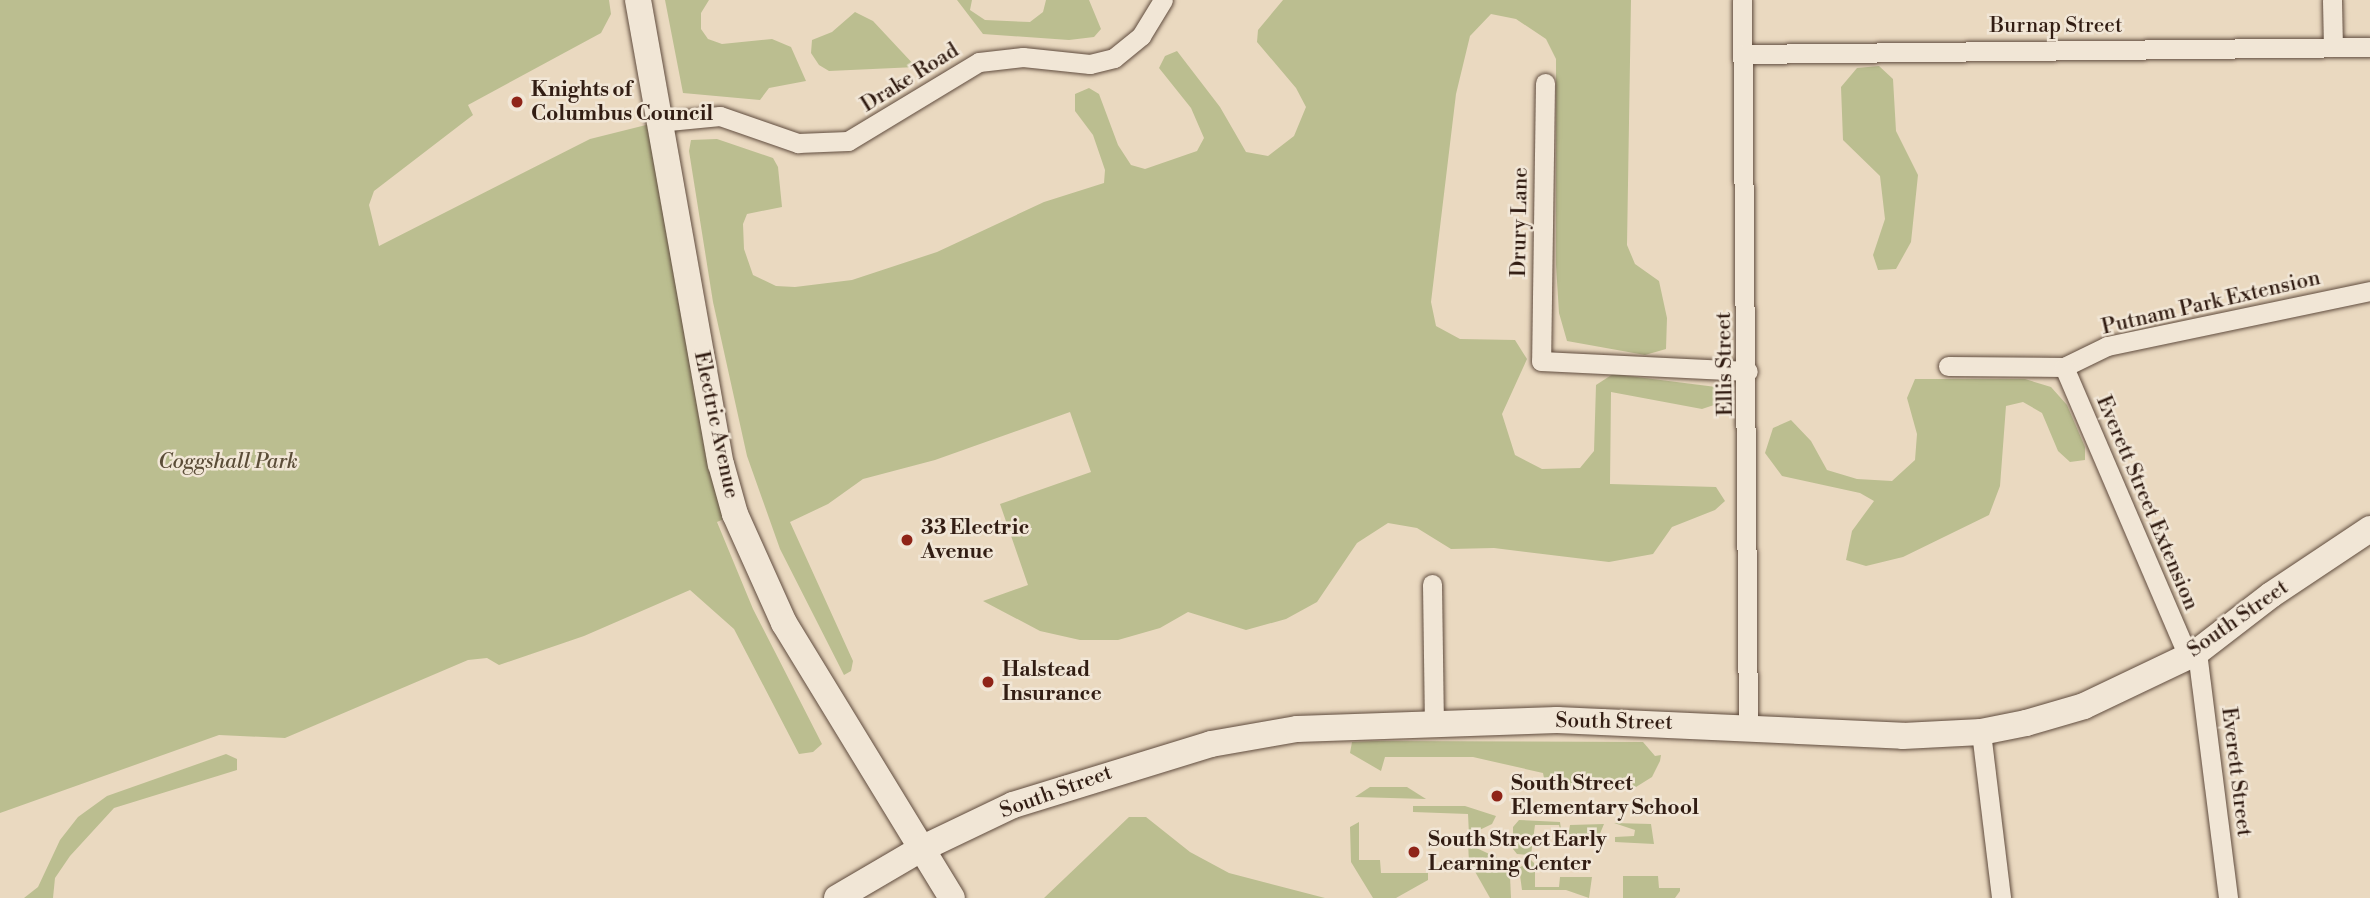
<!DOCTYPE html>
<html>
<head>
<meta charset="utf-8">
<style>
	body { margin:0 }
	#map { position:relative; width:2370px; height:898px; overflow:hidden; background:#ead9c0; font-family:"Libre Bodoni",serif }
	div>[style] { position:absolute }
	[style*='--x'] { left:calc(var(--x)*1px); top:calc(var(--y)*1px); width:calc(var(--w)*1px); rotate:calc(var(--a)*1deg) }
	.green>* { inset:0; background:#bbbe90 }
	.roads { filter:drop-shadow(0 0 2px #604c3e) drop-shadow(0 0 2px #604c3e) }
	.street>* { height:19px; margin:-9.5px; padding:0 9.5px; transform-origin:9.5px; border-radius:9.5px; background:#f1e6d6 }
	.secondary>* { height:26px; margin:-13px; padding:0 13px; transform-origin:13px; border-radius:13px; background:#f1e6d6 }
	.dots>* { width:19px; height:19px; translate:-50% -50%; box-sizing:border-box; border:4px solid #f1e6d6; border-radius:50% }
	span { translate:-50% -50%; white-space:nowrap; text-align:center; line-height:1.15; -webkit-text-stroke:5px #f1e6d6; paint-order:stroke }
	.street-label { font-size:21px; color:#321d13 }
	.poi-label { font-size:21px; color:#321d13; font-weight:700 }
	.left { translate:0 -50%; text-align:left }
	.park-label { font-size:21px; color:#5b4d38; font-style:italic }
</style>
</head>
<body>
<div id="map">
	<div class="green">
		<i style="clip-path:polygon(0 0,609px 0,611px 14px,601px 33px,468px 105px,473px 115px,374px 191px,369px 205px,379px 246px,590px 139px,658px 122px,735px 514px,717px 522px,753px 609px,822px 744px,813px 752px,799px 754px,734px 629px,690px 590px,584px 636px,499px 665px,487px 658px,468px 660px,285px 738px,219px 735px,0 813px)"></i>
		<i style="clip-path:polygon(665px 0,709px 0,701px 13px,701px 29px,708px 39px,722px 44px,772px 39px,791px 47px,806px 81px,769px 88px,760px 100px,683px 93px)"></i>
		<i style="clip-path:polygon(957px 0,972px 0,970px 10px,985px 20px,1030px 22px,1043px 12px,1046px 0,1089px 0,1101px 29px,1094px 37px,1069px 40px,983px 34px)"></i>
		<i style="clip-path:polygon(1283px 0,1631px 0,1627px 245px,1635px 264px,1659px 281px,1667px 318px,1666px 349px,1645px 355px,1567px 341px,1559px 313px,1556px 265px,1556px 59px,1546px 39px,1516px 19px,1491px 14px,1470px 36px,1456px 94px,1431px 302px,1436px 326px,1460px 339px,1515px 340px,1527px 359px,1502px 414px,1515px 455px,1542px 469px,1580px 468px,1594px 451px,1596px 385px,1613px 374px,1724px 388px,1726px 401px,1702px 409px,1611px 392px,1610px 484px,1716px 487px,1725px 501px,1715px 510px,1672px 527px,1653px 554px,1609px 562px,1494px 548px,1451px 549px,1417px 528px,1388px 523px,1357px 543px,1317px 602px,1286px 619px,1246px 630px,1188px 612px,1160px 628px,1118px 640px,1080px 640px,1040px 631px,983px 601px,1028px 585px,1000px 504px,1091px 472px,1070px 412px,935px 460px,863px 479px,828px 504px,790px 522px,853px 661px,851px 671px,844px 675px,780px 549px,747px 456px,713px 302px,689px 151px,691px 140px,717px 139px,773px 158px,778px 167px,782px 207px,747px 214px,743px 224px,744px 249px,753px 275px,776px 286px,795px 287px,852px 280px,937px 252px,1044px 202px,1104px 183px,1105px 170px,1093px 135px,1075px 111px,1075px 94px,1089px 88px,1099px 94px,1118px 145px,1131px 165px,1145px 169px,1197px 151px,1204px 138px,1191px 108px,1159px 68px,1165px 56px,1177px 51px,1220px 107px,1246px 152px,1268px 156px,1294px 136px,1306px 107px,1296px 88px,1257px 42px,1258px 30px)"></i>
		<i style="clip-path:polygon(855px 12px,873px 21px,916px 67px,829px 71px,819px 65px,811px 53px,812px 40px,832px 32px)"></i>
		<i style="clip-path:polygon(1879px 66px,1893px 79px,1896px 131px,1918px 175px,1911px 242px,1896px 269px,1878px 270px,1873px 255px,1885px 219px,1880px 176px,1843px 140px,1841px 87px,1857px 68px)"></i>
		<i style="clip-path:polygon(1915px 379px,2025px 379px,2051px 387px,2067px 405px,2085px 447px,2085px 460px,2070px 462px,2058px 451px,2042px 413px,2023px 402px,2006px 406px,2000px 486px,1989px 515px,1903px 557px,1866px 566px,1846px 560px,1852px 531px,1874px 501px,1860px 493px,1782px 476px,1765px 453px,1773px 428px,1791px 420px,1811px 441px,1827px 470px,1857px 479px,1892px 481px,1915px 460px,1917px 434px,1907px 398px)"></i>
		<i style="clip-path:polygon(1375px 741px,1643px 742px,1655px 756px,1661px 755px,1660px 761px,1652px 777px,1636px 787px,1558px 786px,1545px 783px,1543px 773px,1473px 757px,1385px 757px,1381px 771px,1350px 753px,1352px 742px)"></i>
		<i style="clip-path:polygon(226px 754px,237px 759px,237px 770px,114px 808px,70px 856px,55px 878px,53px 898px,24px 898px,38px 887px,60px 840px,78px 817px,107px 796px)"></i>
		<i style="clip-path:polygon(1370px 787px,1407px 787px,1426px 799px,1355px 797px)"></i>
		<i style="clip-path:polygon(1413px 806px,1465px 806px,1496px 816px,1492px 824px,1469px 835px,1468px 814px,1413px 812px)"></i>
		<i style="clip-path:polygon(1129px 817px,1146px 817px,1190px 852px,1229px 873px,1325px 898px,1044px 898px)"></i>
		<i style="clip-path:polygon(1519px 820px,1560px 822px,1563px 843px,1559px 825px,1535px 825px,1531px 855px,1517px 854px,1513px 849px,1513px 827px)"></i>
		<i style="clip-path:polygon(1359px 822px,1359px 860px,1380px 860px,1381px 873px,1428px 873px,1428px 880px,1396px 898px,1373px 898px,1351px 862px,1350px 827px)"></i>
		<i style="clip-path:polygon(1614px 823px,1651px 824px,1654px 844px,1615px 842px,1615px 837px,1634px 836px,1635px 830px)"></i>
		<i style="clip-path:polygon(1570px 825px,1604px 824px,1599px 836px,1605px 841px,1567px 843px)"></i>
		<i style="clip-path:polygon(1468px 844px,1502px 860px,1510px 876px,1511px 898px,1490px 898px,1469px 861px)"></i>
		<i style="clip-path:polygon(1531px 860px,1535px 864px,1535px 887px,1559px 887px,1560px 877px,1592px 877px,1589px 898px,1566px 890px,1522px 890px,1519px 868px)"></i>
		<i style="clip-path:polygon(1623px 876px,1658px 876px,1659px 888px,1680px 888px,1680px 891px,1675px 898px,1623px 898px)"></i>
	</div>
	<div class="roads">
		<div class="street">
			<i style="--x:1742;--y:0;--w:727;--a:89.53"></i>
			<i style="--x:2332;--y:0;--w:47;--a:88.8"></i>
			<i style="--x:1743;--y:54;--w:627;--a:-0.64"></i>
			<i style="--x:1545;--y:83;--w:278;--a:90.8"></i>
			<i style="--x:1541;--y:361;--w:207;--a:2.8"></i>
			<i style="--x:658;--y:122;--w:62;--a:-5.5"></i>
			<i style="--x:720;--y:116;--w:83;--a:19.1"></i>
			<i style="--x:798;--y:143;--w:50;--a:-2.3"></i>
			<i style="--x:848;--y:141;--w:153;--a:-31.1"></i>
			<i style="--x:979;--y:62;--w:44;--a:-6.5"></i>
			<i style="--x:1023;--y:57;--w:67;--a:6"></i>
			<i style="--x:1090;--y:64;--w:25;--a:-14"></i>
			<i style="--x:1114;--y:58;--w:35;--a:-39"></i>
			<i style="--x:1141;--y:36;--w:42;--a:-58.6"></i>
			<i style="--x:1948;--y:366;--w:116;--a:0.5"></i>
			<i style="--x:2064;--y:367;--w:48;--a:-26"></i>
			<i style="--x:2107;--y:346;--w:269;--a:-11.8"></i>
			<i style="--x:2064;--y:367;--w:314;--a:66.8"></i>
			<i style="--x:1432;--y:584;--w:137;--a:89.2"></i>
			<i style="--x:2197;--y:652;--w:248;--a:82.8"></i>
			<i style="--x:1981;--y:732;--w:167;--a:83.1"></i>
		</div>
		<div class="secondary">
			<i style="--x:638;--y:0;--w:471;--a:79.9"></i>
			<i style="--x:721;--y:464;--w:52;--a:74.4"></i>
			<i style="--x:735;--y:514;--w:120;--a:65.8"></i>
			<i style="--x:784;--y:623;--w:322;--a:58.6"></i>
			<i style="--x:837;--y:898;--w:97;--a:-30.3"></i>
			<i style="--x:921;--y:849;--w:102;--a:-25.6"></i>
			<i style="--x:1013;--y:805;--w:207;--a:-17.1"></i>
			<i style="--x:1211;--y:744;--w:87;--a:-9.9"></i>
			<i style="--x:1297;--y:729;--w:260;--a:-2"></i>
			<i style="--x:1557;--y:720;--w:346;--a:2.6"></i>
			<i style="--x:1903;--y:736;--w:78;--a:-2.9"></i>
			<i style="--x:1981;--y:732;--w:46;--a:-11.3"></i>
			<i style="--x:2026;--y:723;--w:60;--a:-16.3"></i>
			<i style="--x:2084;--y:706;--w:125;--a:-25.5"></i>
			<i style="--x:2197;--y:652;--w:93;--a:-37.6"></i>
			<i style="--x:2271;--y:595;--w:119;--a:-33.7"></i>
		</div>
	</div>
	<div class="dots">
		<i style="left:517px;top:102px;background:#8f2418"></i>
		<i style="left:907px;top:540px;background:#8f2418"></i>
		<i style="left:988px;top:682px;background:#8f2418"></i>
		<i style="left:1497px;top:796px;background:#8f2418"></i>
		<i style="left:1414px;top:852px;background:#8f2418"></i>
	</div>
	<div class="street-label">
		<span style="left:2056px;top:26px">Burnap Street</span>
		<span style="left:910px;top:78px;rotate:-32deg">Drake Road</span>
		<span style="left:1520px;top:222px;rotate:-89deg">Drury Lane</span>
		<span style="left:2211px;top:303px;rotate:-13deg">Putnam Park Extension</span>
		<span style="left:1725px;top:364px;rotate:-91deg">Ellis Street</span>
		<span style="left:716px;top:425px;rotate:78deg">Electric Avenue</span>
		<span style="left:2147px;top:503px;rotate:67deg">Everett Street Extension</span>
		<span style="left:2238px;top:619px;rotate:-35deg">South Street</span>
		<span style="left:1614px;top:722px;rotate:1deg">South Street</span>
		<span style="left:2236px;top:772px;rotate:83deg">Everett Street</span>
		<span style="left:1056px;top:792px;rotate:-20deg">South Street</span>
	</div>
	<div class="poi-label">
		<span class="left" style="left:531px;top:102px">Knights of<br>Columbus Council</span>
		<span class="left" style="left:921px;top:540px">33 Electric<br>Avenue</span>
		<span class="left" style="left:1002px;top:682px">Halstead<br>Insurance</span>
		<span class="left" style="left:1511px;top:796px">South Street<br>Elementary School</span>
		<span class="left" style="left:1428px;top:852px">South Street Early<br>Learning Center</span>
	</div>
	<div class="park-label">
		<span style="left:228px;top:462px">Coggshall Park</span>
	</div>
</div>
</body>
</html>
